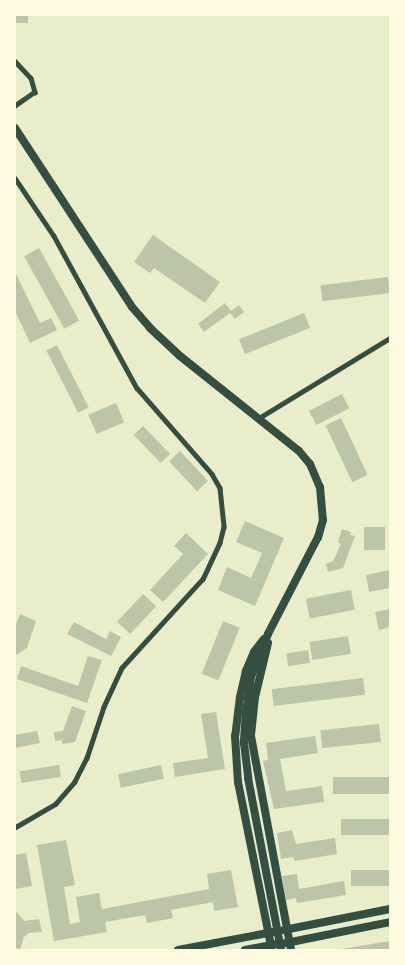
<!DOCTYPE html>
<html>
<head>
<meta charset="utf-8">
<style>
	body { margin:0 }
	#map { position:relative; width:405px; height:965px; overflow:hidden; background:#e9edc9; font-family:Karla,sans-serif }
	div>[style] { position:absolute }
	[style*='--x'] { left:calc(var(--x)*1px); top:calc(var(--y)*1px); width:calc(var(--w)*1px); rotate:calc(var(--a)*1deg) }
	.building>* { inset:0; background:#bcc5a7; transform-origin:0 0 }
	.minor>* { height:4.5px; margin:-2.25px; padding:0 2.25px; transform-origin:2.25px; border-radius:2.25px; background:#344e41 }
	.primary>* { height:8px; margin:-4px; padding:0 4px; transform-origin:4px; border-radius:4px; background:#344e41 }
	span { translate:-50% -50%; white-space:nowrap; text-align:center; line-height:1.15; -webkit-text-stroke:4px #fefae0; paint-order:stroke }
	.frame { position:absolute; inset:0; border:16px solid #fefae0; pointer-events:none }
</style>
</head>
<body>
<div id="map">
	<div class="building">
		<i style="left:15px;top:15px;width:13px;height:8px"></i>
		<i style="clip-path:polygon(153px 235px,220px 282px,205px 303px,154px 268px,150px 273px,134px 262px)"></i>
		<i style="left:39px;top:248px;width:83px;height:17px;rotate:61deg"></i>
		<i style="clip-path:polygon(15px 272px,40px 323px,51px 318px,57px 330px,30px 343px,15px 311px)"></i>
		<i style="left:388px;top:277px;width:16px;height:68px;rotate:83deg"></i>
		<i style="clip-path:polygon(225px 303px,231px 311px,239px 305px,244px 312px,235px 319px,230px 313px,204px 332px,198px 324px)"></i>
		<i style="left:304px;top:313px;width:16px;height:70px;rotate:68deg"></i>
		<i style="left:57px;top:345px;width:70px;height:12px;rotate:63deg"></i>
		<i style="left:342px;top:394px;width:16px;height:37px;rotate:63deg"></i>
		<i style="left:116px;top:403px;width:21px;height:30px;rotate:67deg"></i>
		<i style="left:341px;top:418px;width:63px;height:17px;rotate:65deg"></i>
		<i style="left:143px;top:426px;width:39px;height:13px;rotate:46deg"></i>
		<i style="left:180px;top:451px;width:41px;height:15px;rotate:47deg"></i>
		<i style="clip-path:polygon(245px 521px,284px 538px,255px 606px,218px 590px,227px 567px,251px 578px,262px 553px,236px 542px)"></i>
		<i style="left:364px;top:527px;width:21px;height:23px"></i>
		<i style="clip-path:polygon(342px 529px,351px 532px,350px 535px,355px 536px,343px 568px,328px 572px,326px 564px,333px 561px,341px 544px,338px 542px)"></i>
		<i style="clip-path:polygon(186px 533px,208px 554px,163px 602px,150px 590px,183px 554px,174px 546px)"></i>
		<i style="clip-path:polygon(390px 570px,390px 588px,369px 592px,366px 575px)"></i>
		<i style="left:351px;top:590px;width:20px;height:46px;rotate:79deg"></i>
		<i style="left:143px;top:594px;width:18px;height:38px;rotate:43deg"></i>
		<i style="clip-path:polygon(390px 609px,390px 627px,379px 630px,375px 612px)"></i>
		<i style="clip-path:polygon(20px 614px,36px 621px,27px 648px,15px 656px,15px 627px)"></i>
		<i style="left:223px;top:621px;width:18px;height:57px;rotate:22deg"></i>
		<i style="clip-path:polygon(74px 622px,106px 639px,110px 631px,121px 637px,111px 656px,67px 634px)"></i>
		<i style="left:348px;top:636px;width:18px;height:39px;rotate:81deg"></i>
		<i style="left:308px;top:650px;width:13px;height:22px;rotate:81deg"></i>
		<i style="clip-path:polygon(88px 656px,102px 660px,87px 703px,17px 679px,21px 666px,78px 686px)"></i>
		<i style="left:363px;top:678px;width:17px;height:92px;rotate:83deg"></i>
		<i style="clip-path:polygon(72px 706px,86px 711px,75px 742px,62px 744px,62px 740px,55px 741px,54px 732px,63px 731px)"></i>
		<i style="clip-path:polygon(216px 712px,225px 769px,175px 777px,173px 763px,208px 758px,201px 714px)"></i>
		<i style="left:379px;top:724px;width:18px;height:59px;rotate:84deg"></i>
		<i style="clip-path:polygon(37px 731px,40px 743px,15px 748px,15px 735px)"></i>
		<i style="clip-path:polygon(315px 736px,318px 753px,280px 759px,286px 791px,322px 786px,324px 802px,274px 809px,263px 761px,268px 760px,266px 743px)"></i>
		<i style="left:59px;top:765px;width:12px;height:40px;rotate:81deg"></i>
		<i style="left:161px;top:765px;width:14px;height:44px;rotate:78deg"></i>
		<i style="left:390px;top:777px;width:17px;height:57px;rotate:90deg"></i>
		<i style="left:390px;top:819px;width:16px;height:49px;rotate:90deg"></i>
		<i style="clip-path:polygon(292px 830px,296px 844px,335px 838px,337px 854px,295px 861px,293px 857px,281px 859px,277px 833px)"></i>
		<i style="clip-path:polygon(66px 840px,75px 885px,64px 887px,70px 924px,80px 922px,76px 897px,99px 893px,102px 909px,209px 889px,207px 874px,231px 870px,238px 907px,214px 911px,213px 902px,171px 910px,173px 918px,147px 923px,145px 915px,105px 922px,107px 932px,54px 941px,37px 845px)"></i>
		<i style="clip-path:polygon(26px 853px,32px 886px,15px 889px,15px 855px)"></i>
		<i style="left:390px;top:870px;width:16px;height:39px;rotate:90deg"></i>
		<i style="clip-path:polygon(297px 874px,299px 889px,344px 881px,346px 895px,297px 903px,296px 898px,286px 900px,282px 876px)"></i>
		<i style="clip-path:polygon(15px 910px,24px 921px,39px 919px,42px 932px,29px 933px,24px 937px,20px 949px,15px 948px)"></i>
		<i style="clip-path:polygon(390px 941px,390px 950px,342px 950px,342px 949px)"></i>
	</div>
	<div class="minor">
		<i style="--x:15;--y:61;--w:23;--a:47"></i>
		<i style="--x:31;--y:78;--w:15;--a:74"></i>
		<i style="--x:35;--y:92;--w:24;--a:145"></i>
		<i style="--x:15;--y:178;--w:70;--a:56.1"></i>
		<i style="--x:54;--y:236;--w:173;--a:61.4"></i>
		<i style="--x:137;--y:388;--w:114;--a:48.9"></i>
		<i style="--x:212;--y:474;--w:16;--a:60"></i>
		<i style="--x:220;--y:488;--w:39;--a:84"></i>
		<i style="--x:224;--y:527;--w:16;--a:104"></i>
		<i style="--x:220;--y:543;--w:40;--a:115"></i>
		<i style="--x:203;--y:579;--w:120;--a:132.3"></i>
		<i style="--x:122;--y:668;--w:43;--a:114.8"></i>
		<i style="--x:104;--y:707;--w:54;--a:108.4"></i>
		<i style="--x:87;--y:758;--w:27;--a:117"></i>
		<i style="--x:75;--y:782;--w:29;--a:131"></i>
		<i style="--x:56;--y:804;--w:48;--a:149.7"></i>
		<i style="--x:259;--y:418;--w:153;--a:-31.4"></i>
	</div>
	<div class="primary">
		<i style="--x:15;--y:128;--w:214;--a:56.8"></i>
		<i style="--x:132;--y:307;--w:28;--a:49"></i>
		<i style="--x:150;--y:328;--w:41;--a:43"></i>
		<i style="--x:180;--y:356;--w:152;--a:38.6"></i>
		<i style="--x:299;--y:451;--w:17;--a:50"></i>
		<i style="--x:310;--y:464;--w:25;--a:67"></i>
		<i style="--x:320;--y:487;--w:33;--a:85"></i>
		<i style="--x:323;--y:520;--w:18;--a:106"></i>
		<i style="--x:318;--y:537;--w:109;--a:117.3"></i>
		<i style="--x:268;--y:634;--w:46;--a:111.6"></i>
		<i style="--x:251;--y:677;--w:34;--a:98"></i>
		<i style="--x:246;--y:711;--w:32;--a:94"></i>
		<i style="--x:244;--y:743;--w:35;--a:83"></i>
		<i style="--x:248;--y:778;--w:175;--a:79.1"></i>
		<i style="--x:264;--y:639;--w:16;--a:128"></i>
		<i style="--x:254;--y:652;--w:21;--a:113"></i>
		<i style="--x:246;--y:671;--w:27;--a:103"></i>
		<i style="--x:240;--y:697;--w:39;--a:97"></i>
		<i style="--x:235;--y:736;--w:46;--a:86.3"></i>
		<i style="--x:238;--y:782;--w:171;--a:78.6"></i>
		<i style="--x:268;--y:643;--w:56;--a:103.5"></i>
		<i style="--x:255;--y:697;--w:39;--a:96"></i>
		<i style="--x:251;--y:736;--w:218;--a:79.4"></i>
		<i style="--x:284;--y:930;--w:108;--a:-11.2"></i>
		<i style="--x:286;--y:943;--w:106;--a:-11.4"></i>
		<i style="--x:178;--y:950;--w:97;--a:-10.7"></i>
		<i style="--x:245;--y:950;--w:31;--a:-11"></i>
	</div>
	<div class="frame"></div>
</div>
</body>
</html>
